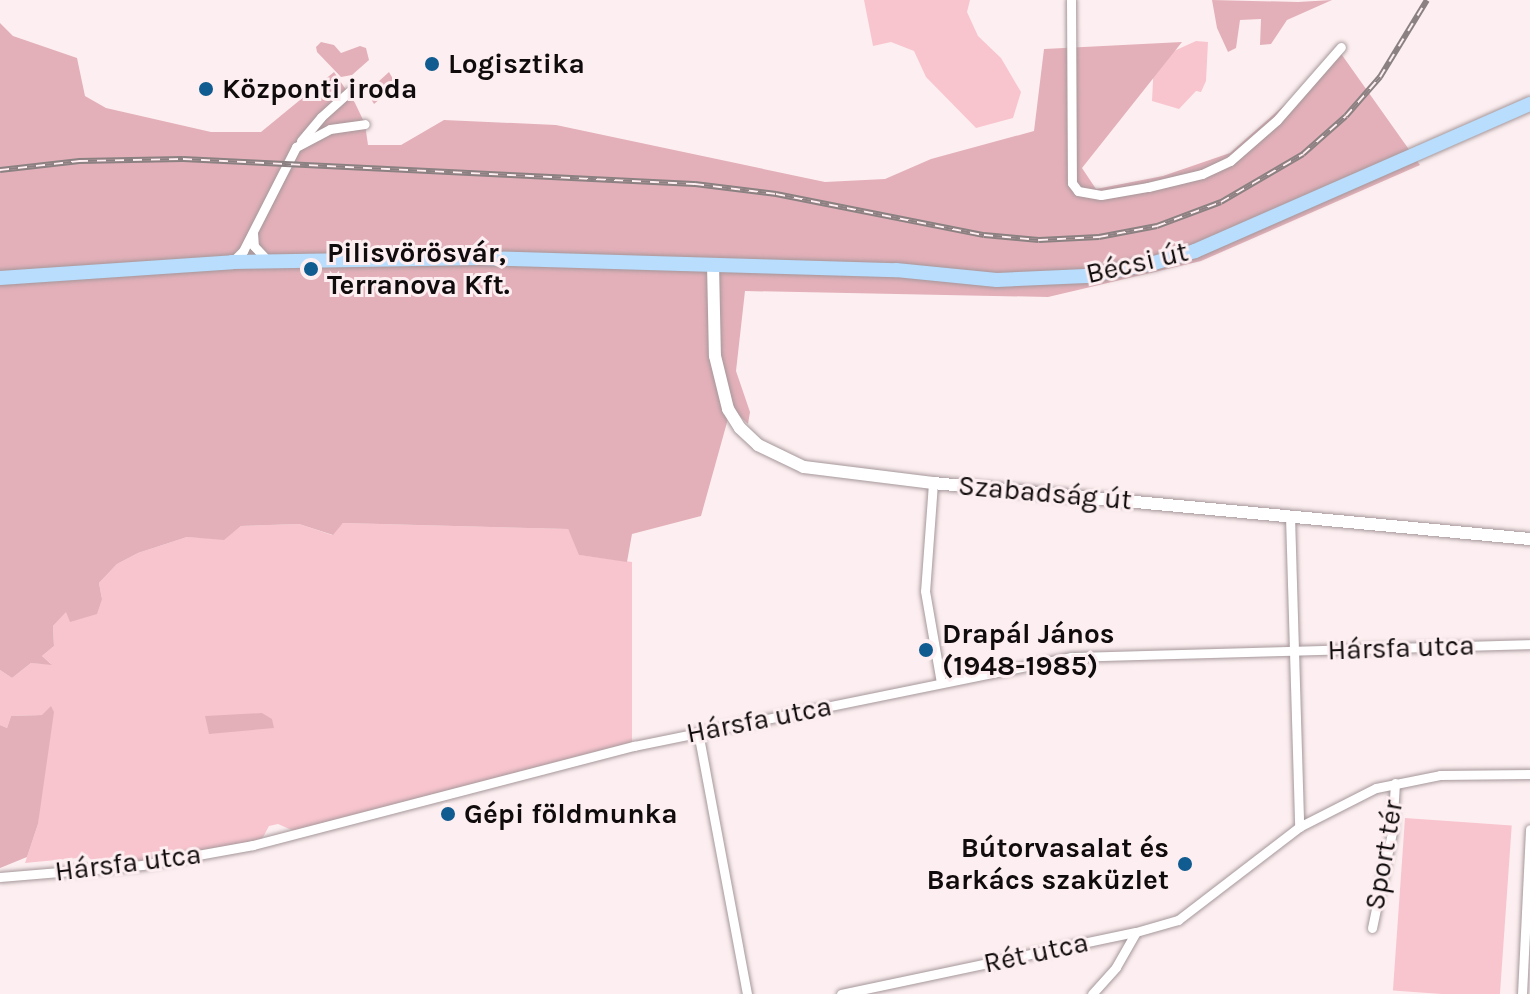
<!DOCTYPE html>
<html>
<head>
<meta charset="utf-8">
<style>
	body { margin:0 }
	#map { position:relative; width:1530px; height:994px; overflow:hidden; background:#fdeff1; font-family:Karla,sans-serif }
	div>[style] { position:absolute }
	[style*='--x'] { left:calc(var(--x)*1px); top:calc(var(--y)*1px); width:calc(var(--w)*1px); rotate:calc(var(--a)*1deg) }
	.green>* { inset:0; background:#f8c5ce; transform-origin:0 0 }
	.forest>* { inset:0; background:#e3b0b9 }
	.roads { filter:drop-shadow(0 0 2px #a5979a) drop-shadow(0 0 2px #a5979a) }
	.minor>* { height:9px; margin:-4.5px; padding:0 4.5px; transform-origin:4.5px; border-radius:4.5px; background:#fff }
	.secondary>* { height:12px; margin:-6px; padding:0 6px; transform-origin:6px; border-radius:6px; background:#fff }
	.primary>* { height:14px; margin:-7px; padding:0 7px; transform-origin:7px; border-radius:7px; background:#b9ddfd }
	.rail>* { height:6px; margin-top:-3px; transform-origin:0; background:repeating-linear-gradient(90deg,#fdeff1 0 9px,#8b8182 0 18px); box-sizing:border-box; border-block:2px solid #8b8182 }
	.dots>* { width:22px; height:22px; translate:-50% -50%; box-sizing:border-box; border:4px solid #fdeff1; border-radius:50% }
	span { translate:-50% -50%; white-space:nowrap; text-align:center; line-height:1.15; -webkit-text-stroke:6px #fdeff1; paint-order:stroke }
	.poi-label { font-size:28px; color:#100b0c; font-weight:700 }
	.left { translate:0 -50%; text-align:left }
	.right { translate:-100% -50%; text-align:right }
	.street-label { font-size:28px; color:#100b0c }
</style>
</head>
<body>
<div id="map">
	<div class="green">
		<i style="clip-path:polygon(864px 0,970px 0,967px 12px,978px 36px,1001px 58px,1021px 92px,1013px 118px,976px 128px,926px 77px,914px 51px,891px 42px,873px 46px)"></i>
		<i style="clip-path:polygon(1196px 41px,1208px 42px,1206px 81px,1201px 92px,1196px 91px,1179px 109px,1152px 101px,1154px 60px)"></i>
		<i style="clip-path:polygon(343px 523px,568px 529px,580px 555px,632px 562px,632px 742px,294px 831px,278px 824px,269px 826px,261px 841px,102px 869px,88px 857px,25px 863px,38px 824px,42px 715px,11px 716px,7px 728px,0 725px,0 670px,12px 678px,31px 663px,51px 664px,42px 656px,54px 646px,53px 626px,66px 611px,102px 599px,99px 583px,117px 564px,138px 553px,187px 537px,224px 539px,241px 526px,299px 524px,332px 535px)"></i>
		<i style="left:1405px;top:818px;width:107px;height:173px;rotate:4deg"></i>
	</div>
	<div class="forest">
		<i style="clip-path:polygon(1212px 0,1298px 2px,1332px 0,1287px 20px,1271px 44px,1260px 45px,1261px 19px,1240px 20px,1236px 48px,1228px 52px,1217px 28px)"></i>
		<i style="clip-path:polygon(0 23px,13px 36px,77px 58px,85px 96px,106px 108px,211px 132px,261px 132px,334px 72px,355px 103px,365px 124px,368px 145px,401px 145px,444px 120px,556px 125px,825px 182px,885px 179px,931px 159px,1034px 131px,1044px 49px,1182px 42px,1082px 168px,1096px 189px,1163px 176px,1230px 153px,1290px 100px,1337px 48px,1420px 165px,1201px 261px,1048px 297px,745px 291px,736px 371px,750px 412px,748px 424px,731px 408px,701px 516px,632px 534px,627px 562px,579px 555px,568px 529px,343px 523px,333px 535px,299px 524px,241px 526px,224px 540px,187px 537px,138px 553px,117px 564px,99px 583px,102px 599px,97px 614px,70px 622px,66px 612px,53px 626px,54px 646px,42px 656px,52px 665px,31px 663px,12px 678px,0 670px)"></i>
		<i style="clip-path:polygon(321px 42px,334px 45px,341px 53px,360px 46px,366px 48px,369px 60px,352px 75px,341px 77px,317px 52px,316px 47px)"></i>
		<i style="clip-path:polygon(389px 72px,393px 79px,387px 93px,374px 104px,367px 92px)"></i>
		<i style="clip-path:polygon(51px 706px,54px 712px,38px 824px,27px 857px,0 868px,0 725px,7px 728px,11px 716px,42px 715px)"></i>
		<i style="clip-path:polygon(262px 713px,272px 719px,274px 728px,209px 734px,205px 716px)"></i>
	</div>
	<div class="roads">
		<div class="minor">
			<i style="--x:1071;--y:0;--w:183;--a:89.7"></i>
			<i style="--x:1072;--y:183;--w:10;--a:53"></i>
			<i style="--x:1078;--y:191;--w:23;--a:10"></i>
			<i style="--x:1101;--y:195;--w:48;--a:-9.7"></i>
			<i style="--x:1148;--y:187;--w:56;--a:-13.5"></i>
			<i style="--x:1202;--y:174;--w:31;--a:-25"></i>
			<i style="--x:1230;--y:161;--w:62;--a:-41.1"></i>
			<i style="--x:1277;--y:120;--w:97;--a:-48.8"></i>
			<i style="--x:301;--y:141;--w:31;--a:-50"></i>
			<i style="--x:321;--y:117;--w:38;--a:-42"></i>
			<i style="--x:253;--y:233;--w:13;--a:86"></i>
			<i style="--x:254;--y:246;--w:19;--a:47"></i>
			<i style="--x:232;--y:262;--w:16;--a:-45"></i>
			<i style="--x:243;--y:251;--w:117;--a:-63"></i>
			<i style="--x:296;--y:147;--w:38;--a:-28"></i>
			<i style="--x:330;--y:129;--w:35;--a:-8"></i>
			<i style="--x:933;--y:483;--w:108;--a:94.2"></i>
			<i style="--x:925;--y:591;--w:93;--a:80.1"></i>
			<i style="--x:1290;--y:516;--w:311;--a:88.3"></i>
			<i style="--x:698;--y:732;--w:267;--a:79.4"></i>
			<i style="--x:0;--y:877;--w:143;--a:-4.8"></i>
			<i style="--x:142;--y:865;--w:113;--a:-10.2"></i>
			<i style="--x:253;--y:845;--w:394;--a:-14.6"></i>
			<i style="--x:634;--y:746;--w:446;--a:-11.5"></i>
			<i style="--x:1071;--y:657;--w:459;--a:-1.6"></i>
			<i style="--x:1372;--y:928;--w:98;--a:-78.2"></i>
			<i style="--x:1392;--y:832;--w:49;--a:-86.5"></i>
			<i style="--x:841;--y:994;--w:301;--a:-11.9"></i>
			<i style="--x:1136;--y:932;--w:44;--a:-15.9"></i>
			<i style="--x:1178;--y:920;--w:153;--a:-37.5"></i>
			<i style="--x:1299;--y:827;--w:86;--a:-26.9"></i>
			<i style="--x:1376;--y:788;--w:65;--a:-11.5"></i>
			<i style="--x:1440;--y:775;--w:90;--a:-0.6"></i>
			<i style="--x:1092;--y:994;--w:36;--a:-48"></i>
			<i style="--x:1116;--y:967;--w:40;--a:-60.3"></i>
			<i style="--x:1522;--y:994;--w:165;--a:-87.2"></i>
		</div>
		<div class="secondary">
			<i style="--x:713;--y:264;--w:92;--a:88.8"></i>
			<i style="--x:715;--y:356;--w:55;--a:76.2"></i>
			<i style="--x:728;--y:409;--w:22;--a:58"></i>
			<i style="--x:740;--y:428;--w:25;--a:43"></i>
			<i style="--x:758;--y:445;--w:51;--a:25.6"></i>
			<i style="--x:804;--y:467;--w:130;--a:7.1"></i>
			<i style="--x:933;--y:483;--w:600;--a:5.36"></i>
		</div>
		<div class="primary">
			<i style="--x:0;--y:278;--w:233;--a:-3.9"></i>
			<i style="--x:232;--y:262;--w:249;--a:-0.9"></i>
			<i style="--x:481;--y:258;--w:415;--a:1.7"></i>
			<i style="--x:896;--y:270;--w:101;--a:5.7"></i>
			<i style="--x:997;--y:280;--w:89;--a:-2.6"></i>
			<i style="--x:1086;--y:276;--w:69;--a:-10.8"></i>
			<i style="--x:1154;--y:263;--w:43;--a:-16.3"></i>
			<i style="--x:1195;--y:251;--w:366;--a:-23.7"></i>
		</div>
	</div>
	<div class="rail">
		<i style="--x:0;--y:170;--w:80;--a:-6.5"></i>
		<i style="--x:79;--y:161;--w:104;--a:-1.1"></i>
		<i style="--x:183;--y:159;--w:513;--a:2.8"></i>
		<i style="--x:695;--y:184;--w:82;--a:7"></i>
		<i style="--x:776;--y:194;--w:212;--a:11.2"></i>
		<i style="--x:984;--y:235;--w:55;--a:5.2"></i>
		<i style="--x:1039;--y:240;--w:60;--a:-2.9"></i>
		<i style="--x:1099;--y:237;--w:59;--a:-10.7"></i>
		<i style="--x:1157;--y:226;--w:68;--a:-20.6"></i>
		<i style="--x:1221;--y:202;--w:95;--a:-30.3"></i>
		<i style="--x:1303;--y:154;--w:57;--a:-41.5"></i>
		<i style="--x:1346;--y:116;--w:52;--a:-48.9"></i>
		<i style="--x:1380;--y:77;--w:90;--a:-58.6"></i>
	</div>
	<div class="dots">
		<i style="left:432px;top:64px;background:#105b8f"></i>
		<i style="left:206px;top:89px;background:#105b8f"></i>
		<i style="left:311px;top:269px;background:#105b8f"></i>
		<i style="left:926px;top:650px;background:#105b8f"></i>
		<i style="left:448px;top:814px;background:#105b8f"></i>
		<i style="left:1185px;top:864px;background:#105b8f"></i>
	</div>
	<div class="poi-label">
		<span class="left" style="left:448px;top:64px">Logisztika</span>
		<span class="left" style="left:222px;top:89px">Központi iroda</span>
		<span class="left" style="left:327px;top:269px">Pilisvörösvár,<br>Terranova Kft.</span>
		<span class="left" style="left:942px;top:650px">Drapál János<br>(1948-1985)</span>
		<span class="left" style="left:464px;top:814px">Gépi földmunka</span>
		<span class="right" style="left:1169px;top:864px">Bútorvasalat és<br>Barkács szaküzlet</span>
	</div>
	<div class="street-label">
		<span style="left:1137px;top:263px;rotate:-13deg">Bécsi út</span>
		<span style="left:1045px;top:493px;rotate:5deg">Szabadság út</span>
		<span style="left:1401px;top:648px;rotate:-2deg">Hársfa utca</span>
		<span style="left:759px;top:720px;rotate:-11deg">Hársfa utca</span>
		<span style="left:1384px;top:855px;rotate:-80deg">Sport tér</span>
		<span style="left:128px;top:863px;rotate:-7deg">Hársfa utca</span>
		<span style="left:1036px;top:953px;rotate:-12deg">Rét utca</span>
	</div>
</div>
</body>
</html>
